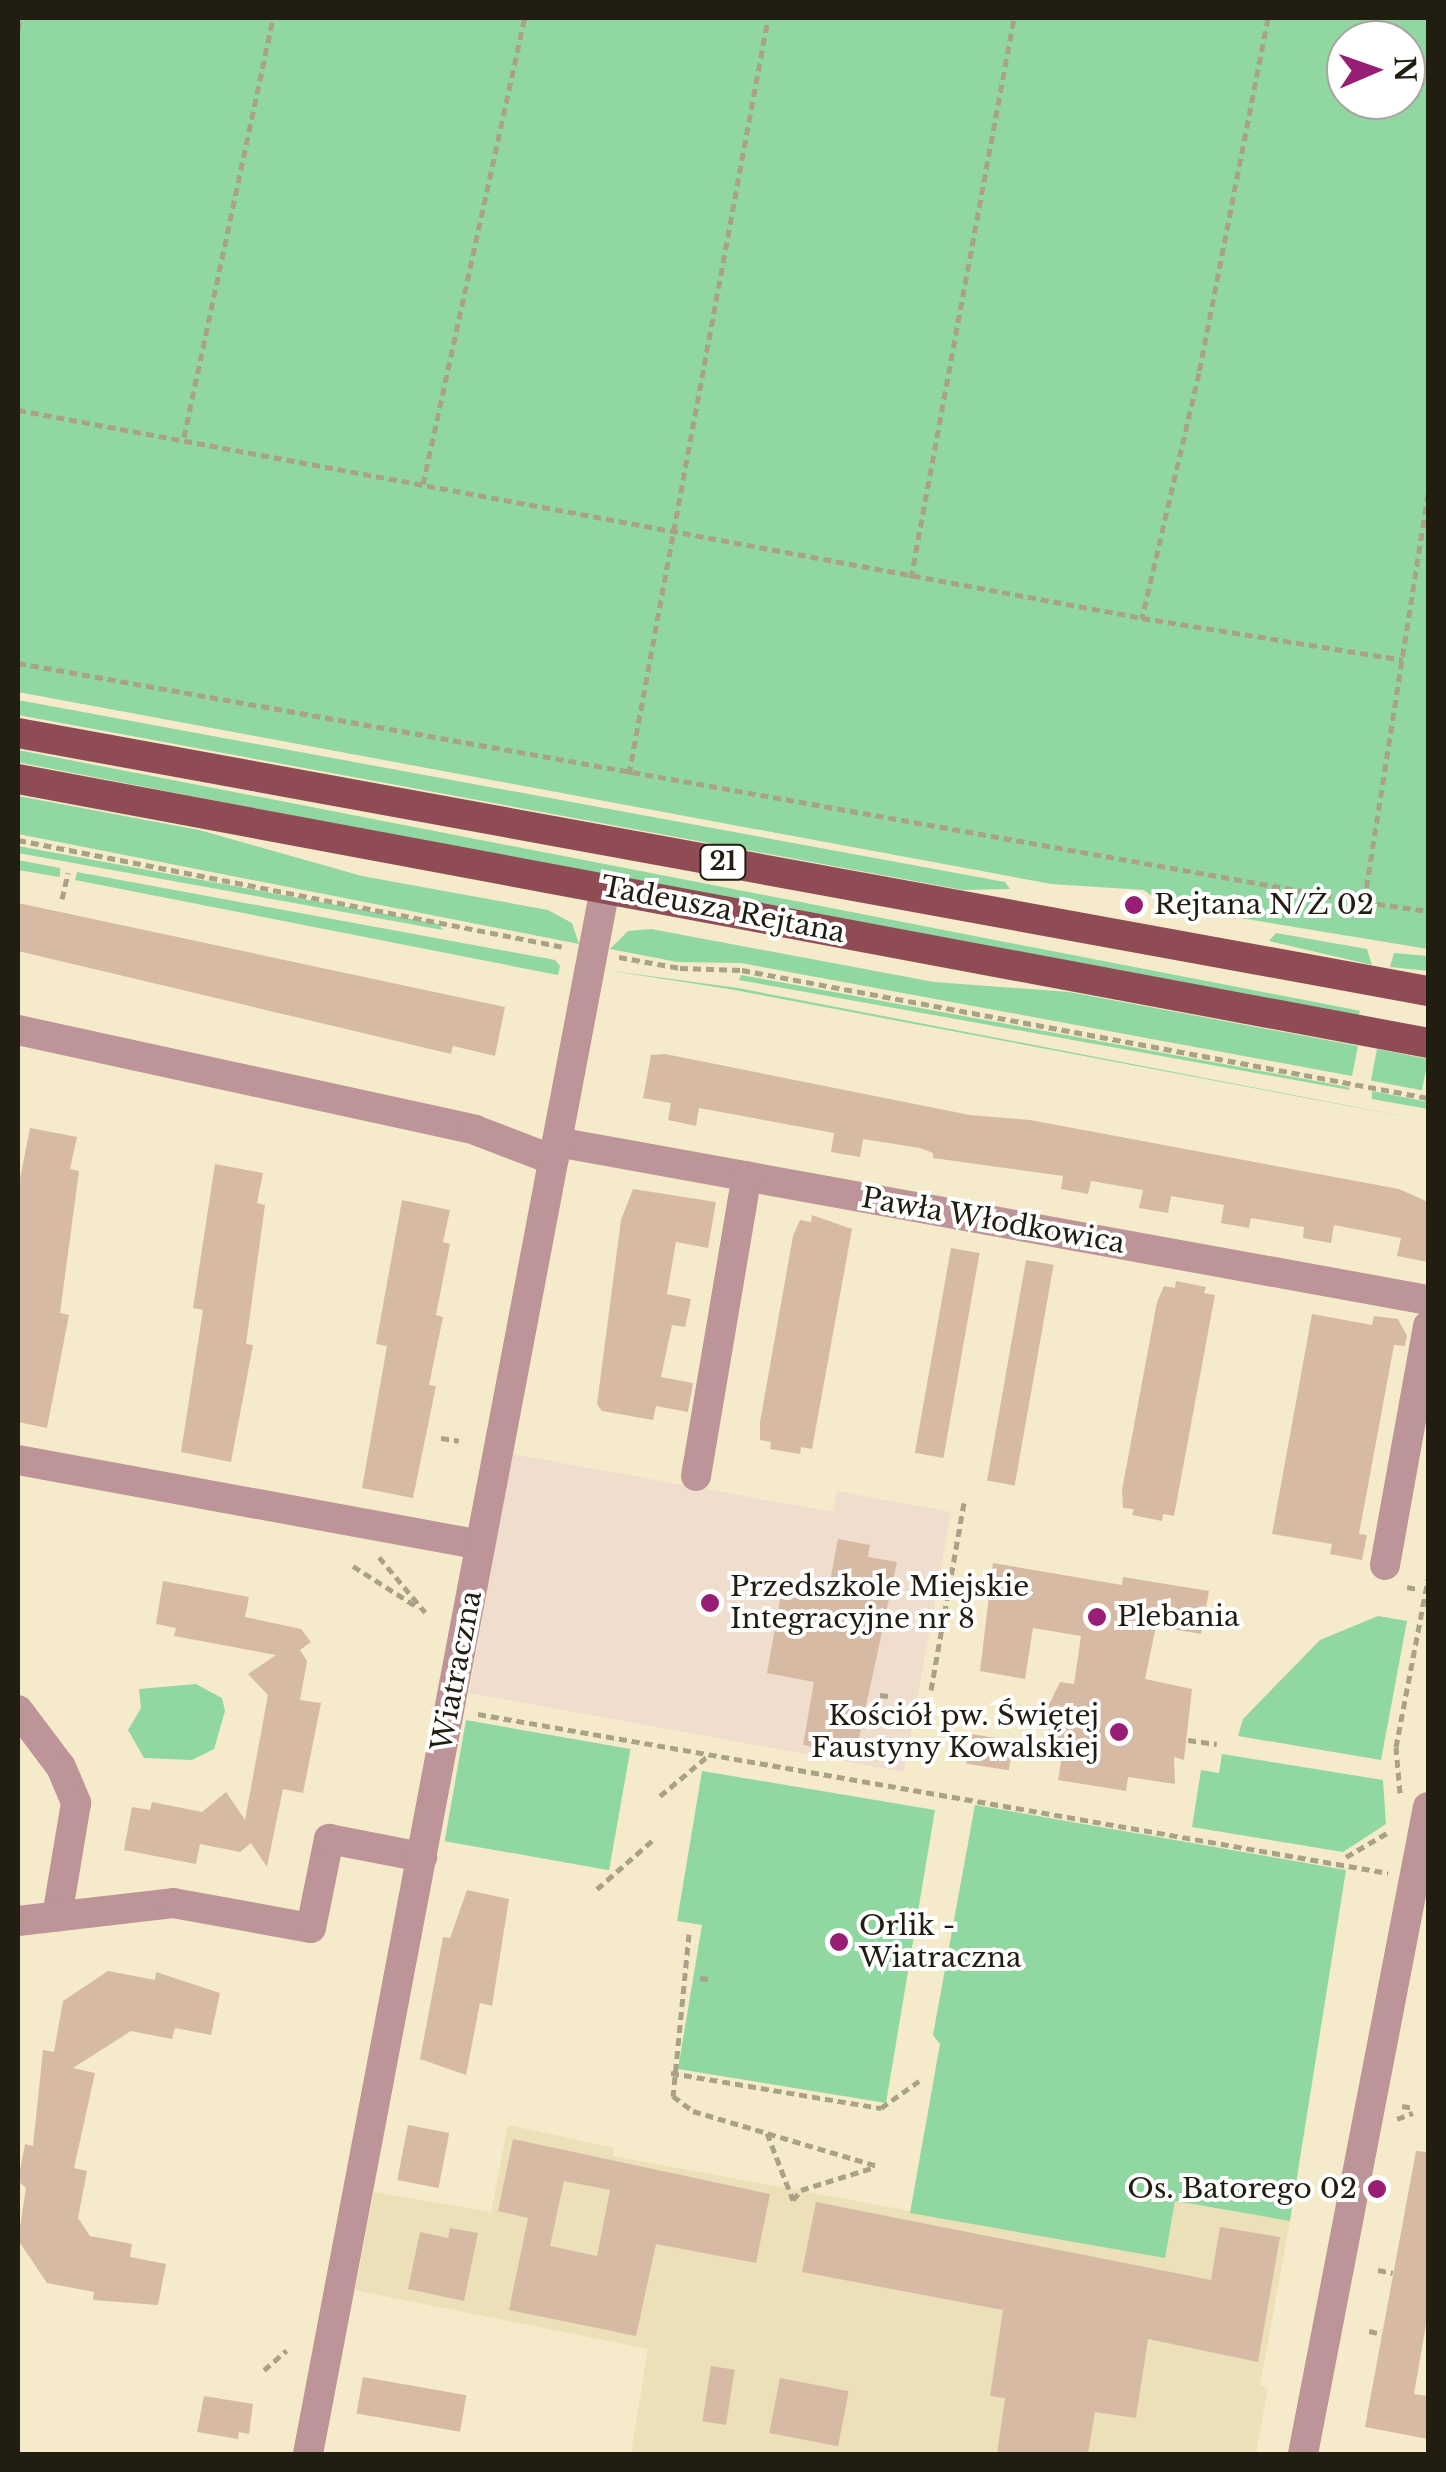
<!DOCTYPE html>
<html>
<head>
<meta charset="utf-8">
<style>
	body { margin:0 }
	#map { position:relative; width:1446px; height:2472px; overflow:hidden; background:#f5ebca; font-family:"Libre Baskerville",serif }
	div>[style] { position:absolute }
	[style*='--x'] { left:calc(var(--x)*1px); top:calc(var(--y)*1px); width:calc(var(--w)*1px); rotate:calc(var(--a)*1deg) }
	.built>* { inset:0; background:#ece0b8 }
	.education>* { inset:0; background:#efdecd }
	.green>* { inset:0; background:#90d7a1; transform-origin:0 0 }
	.building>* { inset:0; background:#d7baa4; transform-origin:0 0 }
	.path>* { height:5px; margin-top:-2.5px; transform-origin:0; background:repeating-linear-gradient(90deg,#aaa288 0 8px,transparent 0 13px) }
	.minor>* { height:30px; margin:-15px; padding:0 15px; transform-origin:15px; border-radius:15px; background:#bd9598 }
	.major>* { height:30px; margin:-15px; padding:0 15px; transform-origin:15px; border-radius:15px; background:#8f4c55 }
	.dots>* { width:28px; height:28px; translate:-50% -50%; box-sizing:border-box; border:5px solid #fff; border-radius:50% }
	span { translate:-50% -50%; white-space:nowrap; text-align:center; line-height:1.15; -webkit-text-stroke:8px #fff; paint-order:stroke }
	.shield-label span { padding:2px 8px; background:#fff; border:2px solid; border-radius:8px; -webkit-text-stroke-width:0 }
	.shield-label { font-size:25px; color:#211d11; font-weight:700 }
	.poi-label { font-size:28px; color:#211d11 }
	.left { translate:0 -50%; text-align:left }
	.right { translate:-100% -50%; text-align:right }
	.street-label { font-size:28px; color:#211d11 }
	.frame { position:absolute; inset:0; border:20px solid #211d11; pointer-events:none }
	.north { position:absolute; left:1326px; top:20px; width:100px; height:100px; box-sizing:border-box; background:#fff; border:2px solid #a6a5a0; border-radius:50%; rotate:88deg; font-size:28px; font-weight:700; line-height:40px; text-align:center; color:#211d11 }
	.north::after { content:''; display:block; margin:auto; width:35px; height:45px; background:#981d75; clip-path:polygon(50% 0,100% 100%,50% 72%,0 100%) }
</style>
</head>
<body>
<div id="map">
	<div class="built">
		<i style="clip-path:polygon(508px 2125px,614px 2148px,613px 2156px,1164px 2258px,1175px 2201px,1290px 2221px,1260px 2386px,1268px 2388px,1256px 2454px,631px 2454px,648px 2349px,355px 2290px,374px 2192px,491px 2212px)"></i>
	</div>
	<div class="education">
		<i style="clip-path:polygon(512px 1454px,833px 1512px,837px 1491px,951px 1512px,904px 1772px,469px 1693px)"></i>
	</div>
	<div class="green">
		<i style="clip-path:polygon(evenodd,18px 18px,1428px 18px,1428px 949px,1210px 913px,1160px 902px,1144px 890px,1051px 884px,18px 692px,18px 18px,1346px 40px,1406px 40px,1406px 100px,1346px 100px,1346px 40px)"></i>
		<i style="clip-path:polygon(18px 700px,1005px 882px,1010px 889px,963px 890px,18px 715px)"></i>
		<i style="left:18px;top:750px;width:1367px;height:12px;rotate:11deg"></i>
		<i style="clip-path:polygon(18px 796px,199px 830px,362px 876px,548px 910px,572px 923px,579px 944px,18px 834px)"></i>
		<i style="clip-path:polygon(18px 846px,439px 924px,443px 930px,18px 853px)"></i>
		<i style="clip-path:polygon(18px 860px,60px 868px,60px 877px,18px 870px)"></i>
		<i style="clip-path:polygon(77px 872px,555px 960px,560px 966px,558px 975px,75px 880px)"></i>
		<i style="clip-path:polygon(651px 929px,934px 982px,1069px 992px,1358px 1046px,1352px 1076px,741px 963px,677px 962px,610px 949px,628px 931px)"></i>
		<i style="clip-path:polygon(1276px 933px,1367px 949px,1372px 965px,1269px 941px)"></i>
		<i style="clip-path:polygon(1394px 953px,1428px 956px,1428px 971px,1390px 967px)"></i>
		<i style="clip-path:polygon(605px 970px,738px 988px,1428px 1121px,729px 989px)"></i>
		<i style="clip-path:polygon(741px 975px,1348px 1087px,1350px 1090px,739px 980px)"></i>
		<i style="left:1377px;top:1049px;width:52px;height:32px;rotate:11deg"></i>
		<i style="clip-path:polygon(1372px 1091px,1428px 1102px,1428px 1109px,1372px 1099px)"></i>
		<i style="clip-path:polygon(1378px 1616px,1407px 1621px,1381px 1760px,1238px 1736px,1243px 1719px,1320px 1640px)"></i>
		<i style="clip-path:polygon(196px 1684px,222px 1698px,225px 1711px,214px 1749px,192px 1760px,144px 1758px,128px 1730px,141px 1708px,139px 1689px)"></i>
		<i style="left:466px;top:1720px;width:167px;height:123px;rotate:10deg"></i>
		<i style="clip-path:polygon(1222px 1754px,1383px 1780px,1386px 1824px,1343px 1852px,1192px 1827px,1201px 1770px,1219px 1773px)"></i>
		<i style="clip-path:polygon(702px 1771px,935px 1810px,886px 2103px,678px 2069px,702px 1925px,677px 1921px)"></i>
		<i style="clip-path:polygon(975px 1805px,1346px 1870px,1290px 2221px,1175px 2201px,1165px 2258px,910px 2213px,940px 2044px,933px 2035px)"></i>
	</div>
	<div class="building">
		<i style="clip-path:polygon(18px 903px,505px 1007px,495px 1056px,453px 1046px,451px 1054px,18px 951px)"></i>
		<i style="clip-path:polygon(665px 1054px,970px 1115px,1030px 1120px,1399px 1189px,1428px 1202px,1428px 1262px,1397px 1256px,1401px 1238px,1334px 1225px,1331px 1243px,1303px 1238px,1304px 1227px,1251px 1218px,1249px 1228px,1221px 1223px,1224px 1205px,1171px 1196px,1168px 1213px,1139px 1208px,1143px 1190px,1091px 1181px,1088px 1194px,1061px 1189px,1063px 1176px,933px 1158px,933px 1153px,920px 1148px,863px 1139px,860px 1157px,831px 1152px,834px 1133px,699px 1108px,696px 1126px,668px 1120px,671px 1103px,643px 1098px,651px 1055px)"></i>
		<i style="clip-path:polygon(30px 1128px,77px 1137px,70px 1169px,79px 1171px,60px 1313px,69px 1315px,47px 1428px,18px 1422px,18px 1189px)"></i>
		<i style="clip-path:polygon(215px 1164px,263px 1173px,257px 1203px,265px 1205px,246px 1344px,253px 1345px,231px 1462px,181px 1452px,203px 1310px,193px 1308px)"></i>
		<i style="clip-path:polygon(633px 1189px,716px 1202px,708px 1248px,676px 1242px,667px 1294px,691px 1299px,685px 1327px,672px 1325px,661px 1377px,693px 1383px,688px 1412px,656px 1406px,653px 1420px,602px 1411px,597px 1404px,621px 1220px)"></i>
		<i style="clip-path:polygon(402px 1200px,450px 1210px,443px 1242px,450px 1244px,436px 1315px,443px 1317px,429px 1385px,436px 1386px,413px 1498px,362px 1488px,387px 1346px,376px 1344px)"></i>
		<i style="clip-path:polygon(812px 1215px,852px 1229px,812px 1449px,801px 1447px,800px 1454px,770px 1449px,771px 1442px,760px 1440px,760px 1422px,793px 1236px,800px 1220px,811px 1222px)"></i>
		<i style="left:951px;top:1248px;width:29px;height:208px;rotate:10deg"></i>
		<i style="left:1026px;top:1260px;width:28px;height:224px;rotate:10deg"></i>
		<i style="clip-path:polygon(1176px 1281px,1206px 1287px,1204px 1293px,1215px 1295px,1174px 1516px,1163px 1514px,1162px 1521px,1132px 1515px,1134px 1509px,1123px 1508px,1122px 1490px,1157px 1302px,1164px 1286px,1175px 1288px)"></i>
		<i style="clip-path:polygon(1312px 1314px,1372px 1325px,1374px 1316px,1398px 1319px,1407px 1336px,1405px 1346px,1394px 1345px,1359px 1534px,1367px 1535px,1362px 1560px,1330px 1554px,1332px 1544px,1272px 1534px)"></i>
		<i style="clip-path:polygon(838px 1539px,870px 1545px,868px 1557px,897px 1562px,858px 1743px,831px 1738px,829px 1750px,803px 1745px,814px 1682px,767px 1673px,782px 1589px,827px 1597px)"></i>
		<i style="clip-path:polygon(993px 1563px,1122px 1585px,1123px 1577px,1209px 1591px,1201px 1634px,1156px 1626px,1145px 1679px,1192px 1689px,1184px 1760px,1174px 1757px,1175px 1784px,1128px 1777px,1126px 1791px,1058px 1780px,1063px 1750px,1054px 1749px,1045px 1713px,1060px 1682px,1074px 1684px,1081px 1636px,1033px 1628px,1025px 1679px,980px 1671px)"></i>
		<i style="clip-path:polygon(163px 1581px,249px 1597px,245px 1617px,301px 1629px,311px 1642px,300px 1650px,307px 1661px,300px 1700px,321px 1703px,303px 1793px,283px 1789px,267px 1867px,251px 1843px,240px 1852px,200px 1844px,196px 1864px,124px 1850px,132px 1807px,150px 1810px,152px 1802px,202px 1812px,226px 1792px,245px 1820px,268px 1695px,248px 1674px,276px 1655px,174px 1636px,176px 1628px,156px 1624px)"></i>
		<i style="left:971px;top:1734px;width:43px;height:30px;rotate:9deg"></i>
		<i style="clip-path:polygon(467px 1890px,509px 1899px,492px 2006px,480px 2003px,466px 2075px,420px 2059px,443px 1937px,450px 1938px)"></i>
		<i style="clip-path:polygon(108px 1971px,155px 1980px,156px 1972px,220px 1993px,211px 2035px,175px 2028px,172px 2039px,131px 2031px,73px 2068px,95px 2073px,74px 2168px,87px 2171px,78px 2218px,90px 2236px,132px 2244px,130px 2257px,166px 2264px,158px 2305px,93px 2300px,94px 2292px,47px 2283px,18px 2240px,26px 2188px,18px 2181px,25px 2144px,33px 2146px,43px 2050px,54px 2052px,63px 2001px)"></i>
		<i style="left:408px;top:2125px;width:42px;height:56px;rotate:11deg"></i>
		<i style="clip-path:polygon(evenodd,513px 2139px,770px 2194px,756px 2263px,656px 2244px,636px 2336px,509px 2310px,528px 2218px,498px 2211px,513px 2139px,564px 2181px,610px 2190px,597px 2256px,550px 2246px,564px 2181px)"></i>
		<i style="clip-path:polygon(1416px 2151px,1428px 2152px,1428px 2313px,1414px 2394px,1428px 2396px,1428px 2439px,1365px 2427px)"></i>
		<i style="clip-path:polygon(816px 2202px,1211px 2280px,1220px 2227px,1280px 2237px,1258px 2362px,1148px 2339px,1136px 2418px,1095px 2412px,1088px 2454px,997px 2454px,1005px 2398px,990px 2396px,1003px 2310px,802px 2272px)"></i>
		<i style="clip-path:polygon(450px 2228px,478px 2233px,464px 2301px,408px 2289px,420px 2232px,448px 2238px)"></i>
		<i style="left:711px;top:2366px;width:24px;height:56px;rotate:9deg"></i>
		<i style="left:363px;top:2377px;width:105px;height:37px;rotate:10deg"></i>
		<i style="left:780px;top:2378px;width:70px;height:56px;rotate:11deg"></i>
		<i style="clip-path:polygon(204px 2396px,253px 2404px,249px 2434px,239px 2432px,238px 2439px,197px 2432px)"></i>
	</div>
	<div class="path">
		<i style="--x:1268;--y:18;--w:362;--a:101"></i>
		<i style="--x:1199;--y:373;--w:252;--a:103.1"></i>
		<i style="--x:1142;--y:618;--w:264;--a:9.1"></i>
		<i style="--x:18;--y:30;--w:12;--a:-81"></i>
		<i style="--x:18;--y:410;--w:1143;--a:10.48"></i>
		<i style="--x:184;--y:437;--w:428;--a:-78"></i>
		<i style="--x:423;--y:484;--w:477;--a:-77.7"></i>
		<i style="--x:1428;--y:494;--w:413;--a:98.9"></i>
		<i style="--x:1364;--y:902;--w:65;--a:8"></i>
		<i style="--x:911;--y:578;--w:569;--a:-79.58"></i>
		<i style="--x:18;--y:663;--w:1367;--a:10.07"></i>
		<i style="--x:629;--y:774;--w:769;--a:-79.58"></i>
		<i style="--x:18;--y:840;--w:556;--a:11.09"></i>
		<i style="--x:62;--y:899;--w:27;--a:-77"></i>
		<i style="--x:619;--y:957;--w:62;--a:10.2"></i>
		<i style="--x:680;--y:968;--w:62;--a:1.8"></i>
		<i style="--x:742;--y:970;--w:698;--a:10.57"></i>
		<i style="--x:441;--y:1438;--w:18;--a:9"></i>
		<i style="--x:379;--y:1557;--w:72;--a:50.1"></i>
		<i style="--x:353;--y:1566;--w:78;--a:32.5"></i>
		<i style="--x:1407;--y:1587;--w:10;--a:11"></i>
		<i style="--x:931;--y:1690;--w:190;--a:-80"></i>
		<i style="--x:880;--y:1695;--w:8;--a:7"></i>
		<i style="--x:478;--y:1714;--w:924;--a:9.91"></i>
		<i style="--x:1188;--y:1740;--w:29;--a:8"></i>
		<i style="--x:1400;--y:1793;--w:46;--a:-95"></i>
		<i style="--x:1396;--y:1747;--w:171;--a:-79.2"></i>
		<i style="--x:660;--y:1796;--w:64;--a:-39.9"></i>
		<i style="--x:1346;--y:1857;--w:48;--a:-30.3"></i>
		<i style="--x:597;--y:1889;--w:76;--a:-41.3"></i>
		<i style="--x:689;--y:1934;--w:163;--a:95.6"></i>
		<i style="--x:673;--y:2096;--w:25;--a:37"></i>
		<i style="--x:693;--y:2111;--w:193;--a:16.6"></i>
		<i style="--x:700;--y:1978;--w:10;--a:6"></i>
		<i style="--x:671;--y:2073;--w:213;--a:9.5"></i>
		<i style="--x:881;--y:2108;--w:47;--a:-35.4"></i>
		<i style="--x:1402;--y:2106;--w:12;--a:9"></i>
		<i style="--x:1397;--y:2119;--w:17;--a:-21"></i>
		<i style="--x:767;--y:2133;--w:72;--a:68.8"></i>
		<i style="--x:793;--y:2200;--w:13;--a:-51"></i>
		<i style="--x:801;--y:2190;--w:77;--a:-17.3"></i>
		<i style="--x:1378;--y:2270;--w:15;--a:11"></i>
		<i style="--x:1369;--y:2331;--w:13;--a:13"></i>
		<i style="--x:264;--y:2370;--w:30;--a:-41"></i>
	</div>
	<div class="minor">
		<i style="--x:18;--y:1030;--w:468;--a:12.3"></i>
		<i style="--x:475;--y:1130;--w:84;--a:21"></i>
		<i style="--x:557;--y:1142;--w:885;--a:10.28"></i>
		<i style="--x:18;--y:1460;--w:470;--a:10.4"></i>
		<i style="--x:696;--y:1476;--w:304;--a:-80.4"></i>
		<i style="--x:1385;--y:1565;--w:243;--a:-79.8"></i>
		<i style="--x:18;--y:1710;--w:71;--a:53"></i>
		<i style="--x:61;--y:1767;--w:39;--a:67"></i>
		<i style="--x:76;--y:1803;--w:115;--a:99.5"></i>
		<i style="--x:18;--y:1921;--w:156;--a:-6.6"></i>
		<i style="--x:173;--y:1903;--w:140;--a:10.3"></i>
		<i style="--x:311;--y:1928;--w:91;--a:-78.6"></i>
		<i style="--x:329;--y:1839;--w:95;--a:11"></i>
		<i style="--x:308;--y:2454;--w:1594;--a:-79.26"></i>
		<i style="--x:1303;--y:2454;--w:659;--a:-79.07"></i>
	</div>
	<div class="major">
		<i style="--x:18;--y:733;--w:1433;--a:10.37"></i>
		<i style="--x:18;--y:779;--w:1435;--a:10.6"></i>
	</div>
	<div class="dots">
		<i style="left:1134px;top:905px;background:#981d75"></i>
		<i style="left:710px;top:1603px;background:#981d75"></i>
		<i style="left:1097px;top:1617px;background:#981d75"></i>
		<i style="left:1119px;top:1732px;background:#981d75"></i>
		<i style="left:839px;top:1942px;background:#981d75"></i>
		<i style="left:1377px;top:2189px;background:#981d75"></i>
	</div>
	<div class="shield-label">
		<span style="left:723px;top:862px">21</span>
	</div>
	<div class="poi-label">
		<span class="left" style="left:1154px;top:905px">Rejtana N/Ż 02</span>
		<span class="left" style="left:730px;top:1603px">Przedszkole Miejskie<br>Integracyjne nr 8</span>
		<span class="left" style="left:1117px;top:1617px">Plebania</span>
		<span class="right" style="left:1099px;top:1732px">Kościół pw. Świętej<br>Faustyny Kowalskiej</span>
		<span class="left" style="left:859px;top:1942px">Orlik -<br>Wiatraczna</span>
		<span class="right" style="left:1357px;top:2189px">Os. Batorego 02</span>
	</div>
	<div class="street-label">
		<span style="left:723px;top:910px;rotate:11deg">Tadeusza Rejtana</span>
		<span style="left:993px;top:1221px;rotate:10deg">Pawła Włodkowica</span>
		<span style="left:457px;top:1671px;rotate:-79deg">Wiatraczna</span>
	</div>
	<div class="frame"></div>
	<div class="north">N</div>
</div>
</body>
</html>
